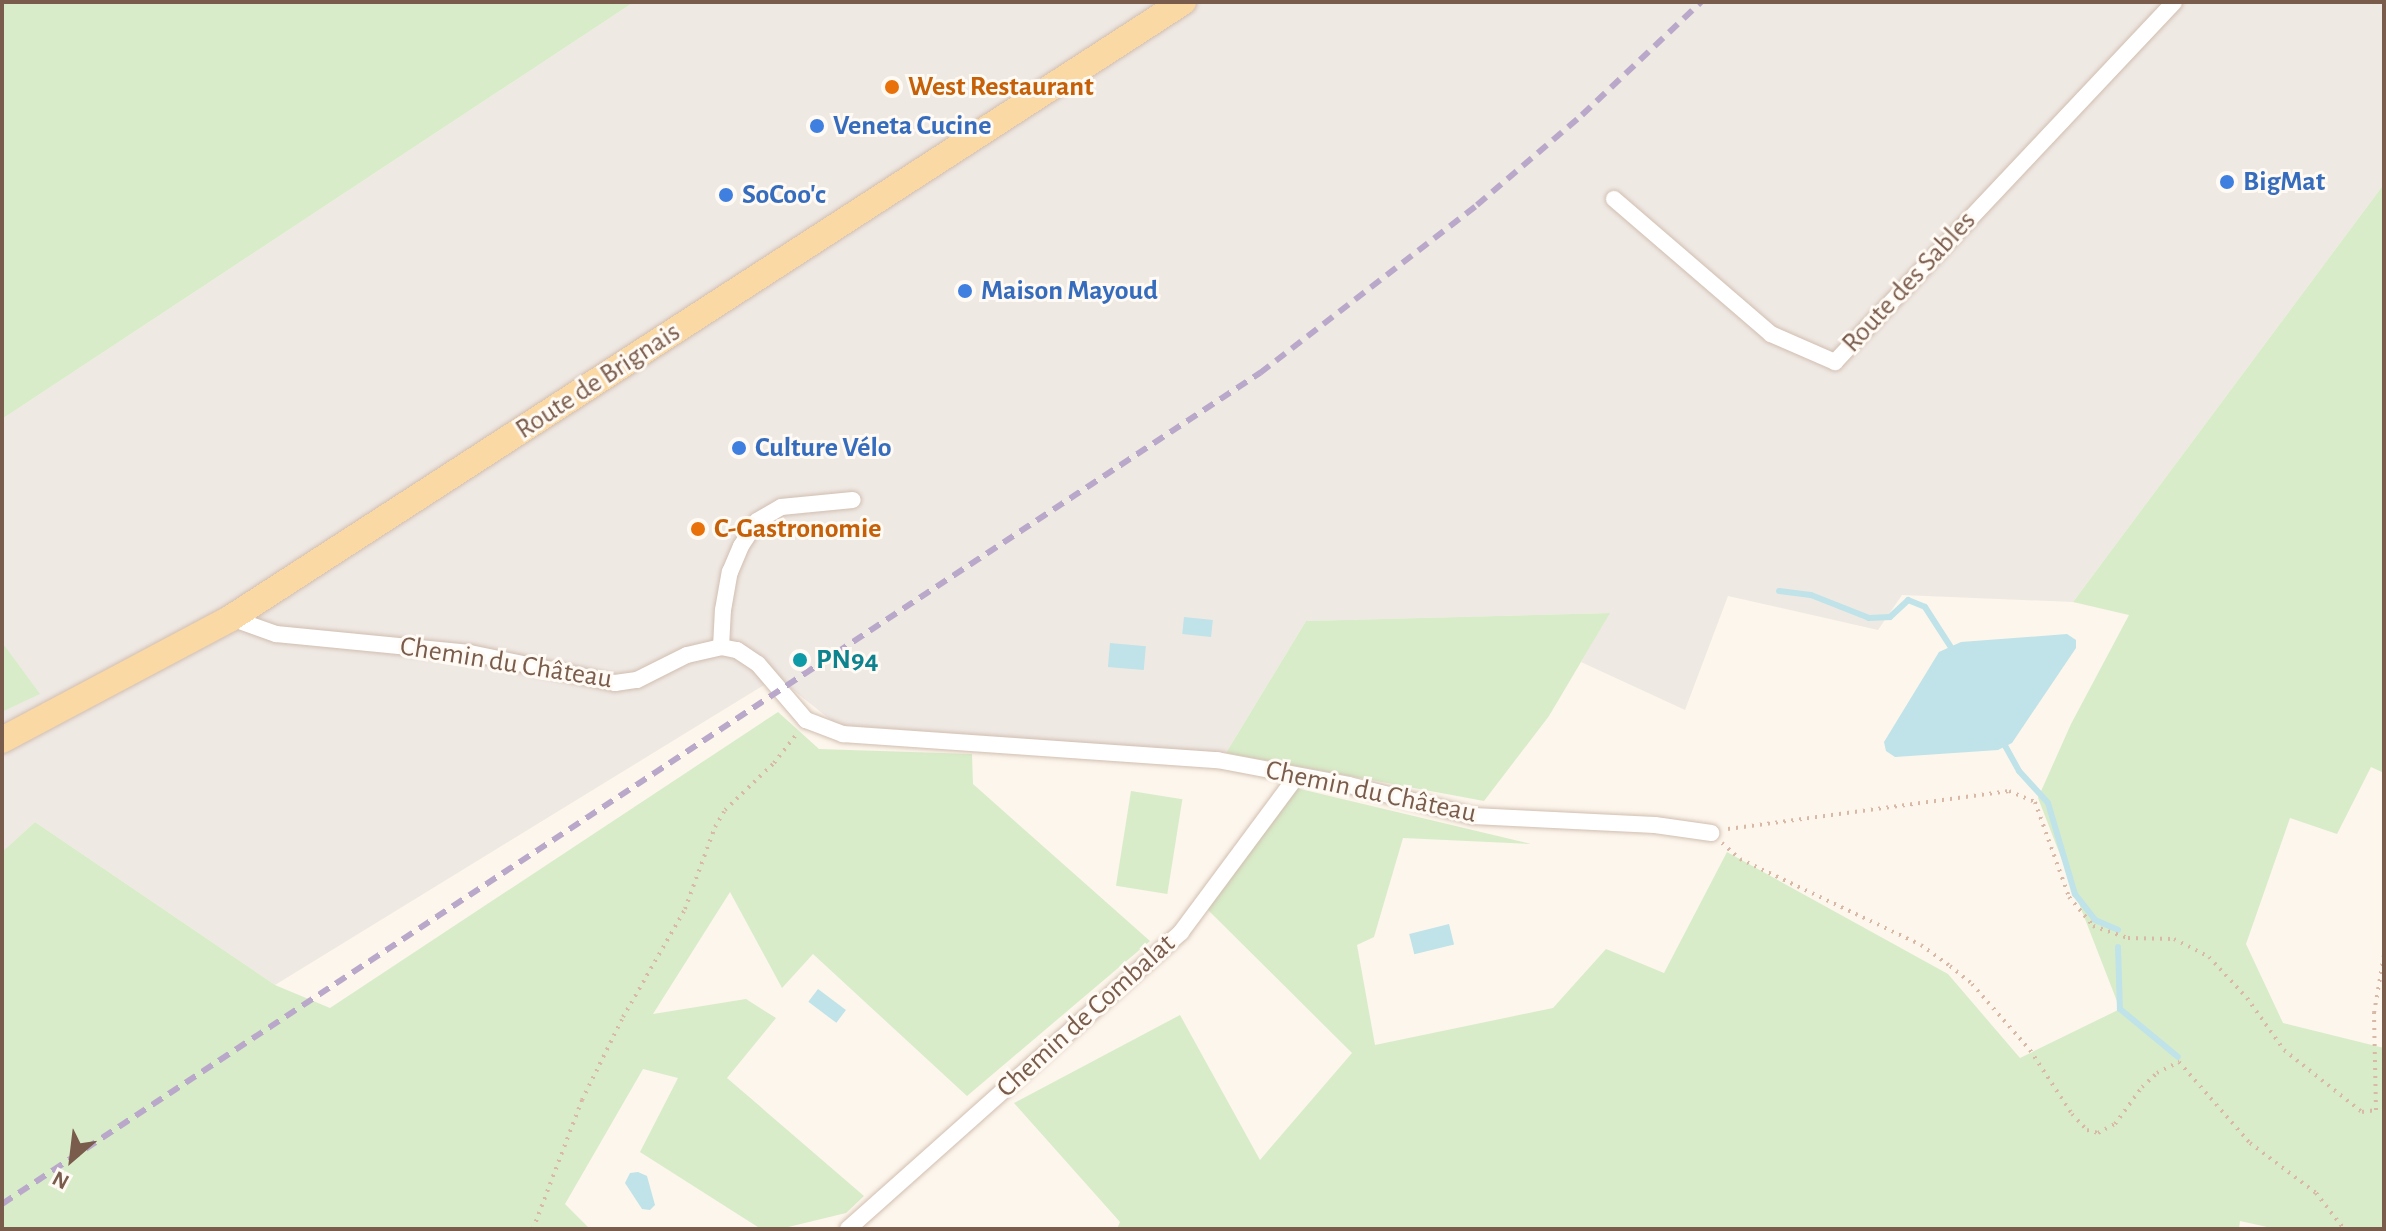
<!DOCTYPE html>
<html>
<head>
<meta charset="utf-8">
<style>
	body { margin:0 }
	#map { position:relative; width:2386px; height:1231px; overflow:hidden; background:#fdf6ec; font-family:"Alegreya Sans",sans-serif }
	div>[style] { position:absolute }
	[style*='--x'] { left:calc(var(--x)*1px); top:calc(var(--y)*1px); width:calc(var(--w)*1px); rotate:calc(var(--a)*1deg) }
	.industrial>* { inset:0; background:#efe9e4 }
	.green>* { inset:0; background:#d8ecc9; transform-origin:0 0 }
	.water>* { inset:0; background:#bfe3e8; transform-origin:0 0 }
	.stream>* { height:6px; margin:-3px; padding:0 3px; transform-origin:3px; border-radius:3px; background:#bfe3e8 }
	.path>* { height:4px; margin-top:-2px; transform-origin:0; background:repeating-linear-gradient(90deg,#d9b8a5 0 2px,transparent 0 8px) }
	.roads { filter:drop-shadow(0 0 2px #d1beb0) drop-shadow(0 0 2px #d1beb0) }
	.minor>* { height:16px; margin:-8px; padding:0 8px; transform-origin:8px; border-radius:8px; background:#fff }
	.primary>* { height:26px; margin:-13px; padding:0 13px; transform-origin:13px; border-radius:13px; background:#fbd9a5 }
	.rail>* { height:6px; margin-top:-3px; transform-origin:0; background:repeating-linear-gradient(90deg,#b9a8c9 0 12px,transparent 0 20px) }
	.dots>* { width:22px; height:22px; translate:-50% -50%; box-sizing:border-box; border:4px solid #fffaf3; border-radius:50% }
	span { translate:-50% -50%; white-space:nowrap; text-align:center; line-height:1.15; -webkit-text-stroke:6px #fffaf3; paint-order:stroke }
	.food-label { font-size:28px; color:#c56008; font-weight:700 }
	.left { translate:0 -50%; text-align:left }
	.shop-label { font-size:28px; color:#366cbe; font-weight:700 }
	.street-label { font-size:28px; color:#7a5c4d }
	.culture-label { font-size:28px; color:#0d838f; font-weight:700 }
	.frame { position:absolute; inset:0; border:4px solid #7a5c4d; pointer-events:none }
	.north { position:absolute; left:32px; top:1119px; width:80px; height:80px; -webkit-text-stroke:6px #fffaf3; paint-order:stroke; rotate:208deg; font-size:22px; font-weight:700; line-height:32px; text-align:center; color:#7a5c4d }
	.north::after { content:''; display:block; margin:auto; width:28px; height:36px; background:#7a5c4d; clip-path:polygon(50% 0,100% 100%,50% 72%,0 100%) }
</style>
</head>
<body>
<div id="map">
	<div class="industrial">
		<i style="clip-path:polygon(634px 2px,2384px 2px,2384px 184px,2073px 602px,1902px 595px,1878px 630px,1728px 596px,1685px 710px,1581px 662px,1609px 613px,1306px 621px,1226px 753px,837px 725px,777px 677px,275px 985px,35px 822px,2px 852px,2px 712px,39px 694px,2px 642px,2px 419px)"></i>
	</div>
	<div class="green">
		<i style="clip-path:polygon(2px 2px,634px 2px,2px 419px)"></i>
		<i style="clip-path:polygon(2384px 184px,2384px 773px,2371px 767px,2337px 834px,2290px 818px,2246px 944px,2283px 1023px,2384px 1048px,2384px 1229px,2276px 1229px,2240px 1221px,2239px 1229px,1117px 1229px,1120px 1222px,1014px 1103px,1180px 1015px,1260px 1160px,1352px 1053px,1206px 908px,1296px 788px,1531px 844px,1403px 838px,1374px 937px,1357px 945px,1375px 1045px,1553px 1008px,1606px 949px,1664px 973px,1727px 852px,1948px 974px,2020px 1058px,2120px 1009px,2038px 798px,2071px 724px,2129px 615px,2073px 602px)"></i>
		<i style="clip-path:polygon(1610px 613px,1549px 716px,1484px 801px,1226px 753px,1306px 621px)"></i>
		<i style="clip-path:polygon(2px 642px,40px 694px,2px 712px)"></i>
		<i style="clip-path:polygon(778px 712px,819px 749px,972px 754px,973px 784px,1150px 941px,967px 1096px,813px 954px,782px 988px,730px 892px,653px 1014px,746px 999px,776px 1018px,727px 1078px,864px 1196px,846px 1213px,780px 1229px,761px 1229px,640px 1152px,678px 1078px,643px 1069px,565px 1204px,590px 1229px,2px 1229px,2px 852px,35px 822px,275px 985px,330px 1008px)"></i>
		<i style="left:1131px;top:791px;width:52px;height:96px;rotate:9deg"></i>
	</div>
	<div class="water">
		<i style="left:1184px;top:617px;width:29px;height:17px;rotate:6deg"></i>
		<i style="clip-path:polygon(2067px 634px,2076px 640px,2076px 648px,2012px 743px,1998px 750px,1895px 757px,1886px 751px,1884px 742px,1939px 652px,1961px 642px)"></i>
		<i style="left:1110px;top:643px;width:36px;height:24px;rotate:5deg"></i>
		<i style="left:1449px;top:924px;width:21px;height:41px;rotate:76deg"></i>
		<i style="left:818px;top:989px;width:35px;height:16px;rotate:37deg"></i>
		<i style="clip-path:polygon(638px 1172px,647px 1176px,655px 1205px,650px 1210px,642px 1209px,625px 1183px,630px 1173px)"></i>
	</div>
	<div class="stream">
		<i style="--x:1779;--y:591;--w:32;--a:7"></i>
		<i style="--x:1811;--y:595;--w:62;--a:21.6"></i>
		<i style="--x:1869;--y:618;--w:21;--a:-3"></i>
		<i style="--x:1890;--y:617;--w:25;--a:-43"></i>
		<i style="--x:1908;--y:600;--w:18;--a:22"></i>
		<i style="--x:1925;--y:607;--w:54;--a:57.2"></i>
		<i style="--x:2003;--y:742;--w:33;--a:61"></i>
		<i style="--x:2019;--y:771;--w:43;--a:47.8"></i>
		<i style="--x:2048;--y:803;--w:95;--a:73.5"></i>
		<i style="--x:2075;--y:894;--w:33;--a:52"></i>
		<i style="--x:2095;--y:920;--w:25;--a:23"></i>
		<i style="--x:2118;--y:947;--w:62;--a:88.2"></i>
		<i style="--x:2120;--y:1009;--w:75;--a:39.6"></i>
	</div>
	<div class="path">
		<i style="--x:1728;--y:829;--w:284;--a:-7.7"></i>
		<i style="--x:2009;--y:791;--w:28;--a:23"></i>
		<i style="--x:2035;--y:802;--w:101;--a:70.3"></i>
		<i style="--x:2069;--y:897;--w:38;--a:50"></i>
		<i style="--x:2093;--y:926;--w:37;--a:19"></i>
		<i style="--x:2128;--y:938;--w:46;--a:1.2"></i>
		<i style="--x:2174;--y:939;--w:39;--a:27"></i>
		<i style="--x:2209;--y:957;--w:56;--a:47.2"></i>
		<i style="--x:2247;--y:998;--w:64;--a:54.6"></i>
		<i style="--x:2284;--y:1050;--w:100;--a:38.5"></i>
		<i style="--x:2362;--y:1112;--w:14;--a:-8"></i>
		<i style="--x:2376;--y:1110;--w:97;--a:-91.2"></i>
		<i style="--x:2374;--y:1013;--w:59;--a:-80.2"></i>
		<i style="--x:1722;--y:843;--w:24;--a:42"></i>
		<i style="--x:1740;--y:859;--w:200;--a:25.4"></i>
		<i style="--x:1921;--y:945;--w:36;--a:36"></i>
		<i style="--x:1950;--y:966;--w:28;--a:39"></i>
		<i style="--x:1972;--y:984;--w:88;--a:48.7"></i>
		<i style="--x:2030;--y:1050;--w:77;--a:56.7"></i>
		<i style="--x:2072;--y:1114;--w:22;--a:47"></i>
		<i style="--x:2087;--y:1130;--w:11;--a:15"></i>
		<i style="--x:2098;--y:1133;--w:19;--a:-28"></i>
		<i style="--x:2115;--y:1124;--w:46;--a:-53.9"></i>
		<i style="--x:2142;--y:1087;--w:21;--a:-43"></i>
		<i style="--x:2157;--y:1073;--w:25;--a:-27"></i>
		<i style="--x:2179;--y:1062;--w:108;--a:48.8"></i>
		<i style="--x:2250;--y:1143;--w:83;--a:37.1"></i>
		<i style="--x:2316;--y:1193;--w:46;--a:52.1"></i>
		<i style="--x:533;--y:1229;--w:138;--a:-69.2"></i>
		<i style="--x:582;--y:1100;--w:93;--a:-63.7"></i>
		<i style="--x:623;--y:1017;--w:125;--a:-60.1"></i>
		<i style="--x:685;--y:909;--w:87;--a:-69.9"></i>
		<i style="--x:715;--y:827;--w:20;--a:-60"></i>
		<i style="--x:725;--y:810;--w:68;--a:-43.8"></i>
		<i style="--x:774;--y:763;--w:36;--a:-52"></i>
	</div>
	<div class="roads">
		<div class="minor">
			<i style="--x:1614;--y:199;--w:207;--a:40.7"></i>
			<i style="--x:1771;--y:334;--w:70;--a:23.6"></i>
			<i style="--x:1835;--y:362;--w:494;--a:-46.7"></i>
			<i style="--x:231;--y:618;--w:48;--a:19.6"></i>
			<i style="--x:276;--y:634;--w:195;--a:5.6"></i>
			<i style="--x:470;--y:653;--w:148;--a:11.7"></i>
			<i style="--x:615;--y:683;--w:22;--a:-8"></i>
			<i style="--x:637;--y:680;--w:56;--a:-26.6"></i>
			<i style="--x:687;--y:655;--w:35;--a:-13"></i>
			<i style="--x:721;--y:647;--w:16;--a:11"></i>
			<i style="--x:737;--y:650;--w:25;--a:34"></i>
			<i style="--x:758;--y:664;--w:74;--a:49.4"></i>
			<i style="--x:806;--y:720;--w:40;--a:21"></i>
			<i style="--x:843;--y:734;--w:375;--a:4"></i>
			<i style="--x:1217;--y:760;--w:134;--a:10.7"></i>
			<i style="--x:1349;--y:785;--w:128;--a:14"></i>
			<i style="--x:1473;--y:816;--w:182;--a:2.8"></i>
			<i style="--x:1655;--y:825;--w:57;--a:8.1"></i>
			<i style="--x:721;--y:647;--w:37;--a:-87"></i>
			<i style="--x:723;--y:610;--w:39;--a:-80"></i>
			<i style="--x:730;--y:572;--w:28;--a:-67"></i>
			<i style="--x:741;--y:546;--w:30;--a:-57"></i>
			<i style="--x:757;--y:521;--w:28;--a:-30"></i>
			<i style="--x:781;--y:507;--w:72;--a:-5.6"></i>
			<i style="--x:848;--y:1229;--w:446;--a:-41.7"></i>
			<i style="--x:1181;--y:932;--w:193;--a:-53.4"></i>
		</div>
		<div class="primary">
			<i style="--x:2;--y:740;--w:259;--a:-28"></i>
			<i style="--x:231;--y:618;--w:1134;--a:-32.91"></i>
		</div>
	</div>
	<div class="rail">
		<i style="--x:2;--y:1204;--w:1508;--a:-33.45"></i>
		<i style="--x:1260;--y:373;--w:274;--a:-37.7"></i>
		<i style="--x:1477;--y:205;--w:138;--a:-40.6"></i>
		<i style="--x:1582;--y:115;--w:164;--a:-43.5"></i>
	</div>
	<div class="dots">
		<i style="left:892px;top:87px;background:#e8710a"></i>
		<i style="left:817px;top:126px;background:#3f7fe0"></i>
		<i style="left:2227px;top:182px;background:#3f7fe0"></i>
		<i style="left:726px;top:195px;background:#3f7fe0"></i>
		<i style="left:965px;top:291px;background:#3f7fe0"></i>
		<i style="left:739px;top:448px;background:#3f7fe0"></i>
		<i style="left:698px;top:529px;background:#e8710a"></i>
		<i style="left:800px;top:660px;background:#0f9aa8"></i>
	</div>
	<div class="food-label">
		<span class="left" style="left:908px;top:87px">West Restaurant</span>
		<span class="left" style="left:714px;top:529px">C-Gastronomie</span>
	</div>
	<div class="shop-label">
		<span class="left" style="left:833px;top:126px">Veneta Cucine</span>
		<span class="left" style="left:2243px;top:182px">BigMat</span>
		<span class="left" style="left:742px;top:195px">SoCoo'c</span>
		<span class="left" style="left:981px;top:291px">Maison Mayoud</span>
		<span class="left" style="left:755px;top:448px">Culture Vélo</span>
	</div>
	<div class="street-label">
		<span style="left:1909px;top:282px;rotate:-47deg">Route des Sables</span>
		<span style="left:598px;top:381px;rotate:-33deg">Route de Brignais</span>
		<span style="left:506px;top:663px;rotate:9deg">Chemin du Château</span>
		<span style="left:1371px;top:792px;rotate:12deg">Chemin du Château</span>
		<span style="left:1086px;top:1016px;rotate:-42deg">Chemin de Combalat</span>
	</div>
	<div class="culture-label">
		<span class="left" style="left:816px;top:660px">PN94</span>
	</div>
	<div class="frame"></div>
	<div class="north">N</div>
</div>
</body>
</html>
